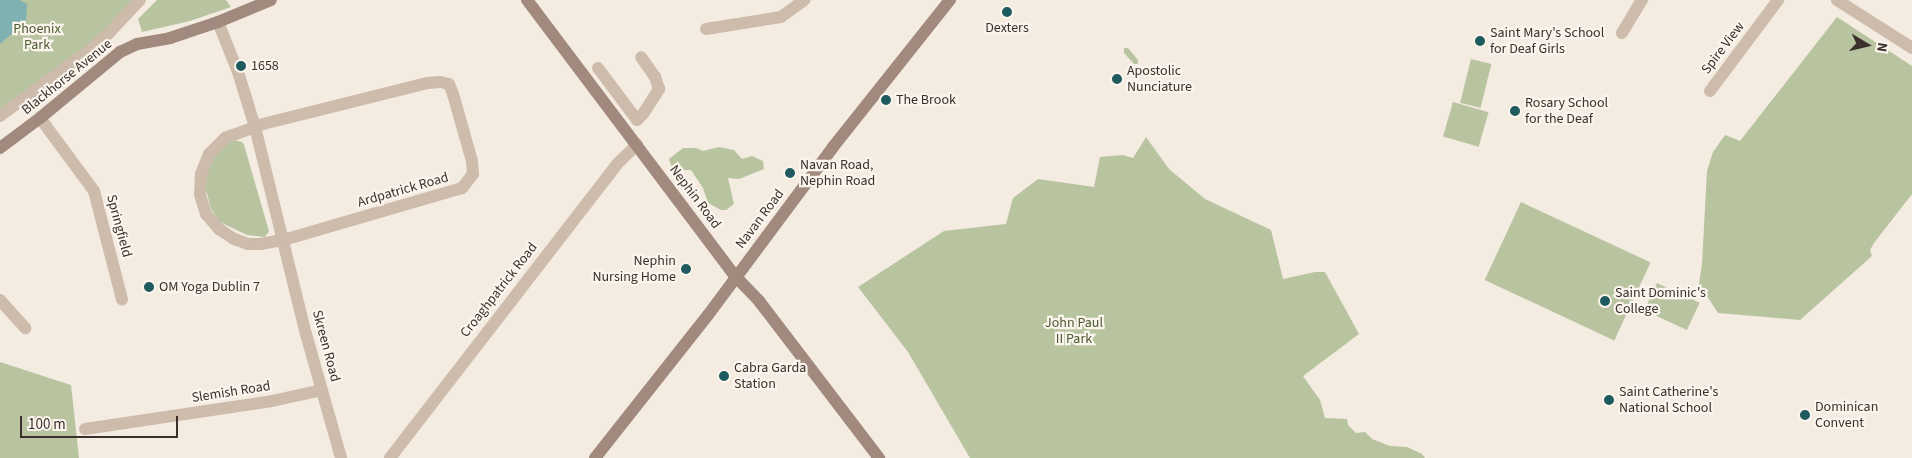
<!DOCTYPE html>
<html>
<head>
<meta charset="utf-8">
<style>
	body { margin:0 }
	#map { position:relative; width:1912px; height:458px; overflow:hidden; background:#f4ebe1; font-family:"Source Sans 3",sans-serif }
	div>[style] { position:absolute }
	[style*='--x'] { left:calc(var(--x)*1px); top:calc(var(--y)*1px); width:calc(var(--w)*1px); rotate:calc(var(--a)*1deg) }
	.green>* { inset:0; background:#b8c4a0; transform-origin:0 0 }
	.water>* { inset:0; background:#7fb0b2 }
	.street>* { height:12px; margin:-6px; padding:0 6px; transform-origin:6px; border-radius:6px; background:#cdbbac }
	.secondary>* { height:12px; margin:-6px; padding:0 6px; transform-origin:6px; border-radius:6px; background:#a18a7d }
	.dots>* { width:14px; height:14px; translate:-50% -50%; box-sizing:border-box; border:2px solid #fbf5ee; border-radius:50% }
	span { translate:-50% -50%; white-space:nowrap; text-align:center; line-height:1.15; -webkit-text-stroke:4.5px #fbf5ee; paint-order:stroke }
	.poi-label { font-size:14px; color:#3b302b }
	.left { translate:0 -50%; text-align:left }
	.right { translate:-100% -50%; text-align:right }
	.park-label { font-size:14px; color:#4a5a2e }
	.street-label { font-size:14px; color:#3b302b }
	.north { position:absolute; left:1842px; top:20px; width:50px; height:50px; -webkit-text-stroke:4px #fbf5ee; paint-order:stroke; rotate:99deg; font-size:14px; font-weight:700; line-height:20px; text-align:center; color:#3b302b }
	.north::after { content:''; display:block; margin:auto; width:18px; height:22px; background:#3b302b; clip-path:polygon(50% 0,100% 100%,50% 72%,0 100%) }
	.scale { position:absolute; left:20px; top:416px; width:158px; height:22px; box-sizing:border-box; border:2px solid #3b302b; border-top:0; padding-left:6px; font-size:15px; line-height:18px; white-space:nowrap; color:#3b302b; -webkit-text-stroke:4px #fbf5ee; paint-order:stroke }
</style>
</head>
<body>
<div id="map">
	<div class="green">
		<i style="clip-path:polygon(0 0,146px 0,0 114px)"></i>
		<i style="clip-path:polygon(157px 0,226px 0,231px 7px,190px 21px,142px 32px,138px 19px)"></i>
		<i style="clip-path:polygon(1837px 17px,1912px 66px,1912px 194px,1874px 243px,1870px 250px,1872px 256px,1800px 320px,1718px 313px,1699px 284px,1702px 264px,1707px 171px,1713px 152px,1725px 135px,1740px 141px)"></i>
		<i style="clip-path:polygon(1124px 48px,1128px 48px,1138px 60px,1138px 64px,1134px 64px,1124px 53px)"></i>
		<i style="left:1471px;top:59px;width:21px;height:45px;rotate:14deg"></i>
		<i style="left:1453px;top:102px;width:37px;height:36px;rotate:16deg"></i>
		<i style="clip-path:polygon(1146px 137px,1169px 169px,1205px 199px,1271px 230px,1283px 279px,1315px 272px,1325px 272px,1359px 334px,1303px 376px,1320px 400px,1325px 418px,1347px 419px,1348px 425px,1356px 433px,1365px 432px,1372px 439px,1390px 446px,1407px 447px,1422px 454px,1425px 458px,970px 458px,908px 352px,858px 287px,944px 231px,1006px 224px,1013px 198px,1038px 179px,1094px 187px,1100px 157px,1123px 155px,1133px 158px)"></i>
		<i style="clip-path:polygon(234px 140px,242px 142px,244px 145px,269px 231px,265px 237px,247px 235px,220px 222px,211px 209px,205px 186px,209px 162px,221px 147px)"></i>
		<i style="clip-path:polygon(719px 147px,734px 150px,742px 159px,752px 156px,763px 161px,764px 169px,739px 179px,728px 178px,734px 204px,726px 210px,721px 210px,708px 203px,703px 188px,691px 170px,673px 171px,669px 159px,683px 148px,696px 148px,703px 151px)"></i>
		<i style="left:1521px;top:202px;width:143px;height:86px;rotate:25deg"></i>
		<i style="left:1657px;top:283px;width:47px;height:30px;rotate:25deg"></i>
		<i style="clip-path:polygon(0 362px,71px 385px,79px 458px,0 458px)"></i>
	</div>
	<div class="water">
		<i style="clip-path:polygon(0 0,20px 0,27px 4px,26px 21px,0 44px)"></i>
	</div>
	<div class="street">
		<i style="--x:1837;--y:0;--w:89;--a:32.6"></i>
		<i style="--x:218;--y:22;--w:54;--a:68.2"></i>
		<i style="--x:238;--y:72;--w:58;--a:72.8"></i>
		<i style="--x:255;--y:127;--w:213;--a:76.2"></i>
		<i style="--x:306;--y:334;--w:129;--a:74.2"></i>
		<i style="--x:706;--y:29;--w:76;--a:-9.1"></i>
		<i style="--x:781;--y:17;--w:29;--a:-36"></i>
		<i style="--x:1622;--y:33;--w:39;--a:-59"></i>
		<i style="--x:598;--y:68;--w:65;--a:53.1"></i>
		<i style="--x:637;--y:120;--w:8;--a:-45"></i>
		<i style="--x:643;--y:114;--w:30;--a:-57"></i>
		<i style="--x:659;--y:89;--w:13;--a:-108"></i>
		<i style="--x:655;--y:77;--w:24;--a:-125"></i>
		<i style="--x:440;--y:82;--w:9;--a:13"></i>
		<i style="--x:449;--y:84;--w:11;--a:68"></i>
		<i style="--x:453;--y:94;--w:70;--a:74.2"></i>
		<i style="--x:472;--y:161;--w:13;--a:86"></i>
		<i style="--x:473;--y:174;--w:18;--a:128"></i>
		<i style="--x:462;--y:188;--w:186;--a:163.8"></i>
		<i style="--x:283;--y:240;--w:23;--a:170"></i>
		<i style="--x:260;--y:244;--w:12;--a:180"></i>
		<i style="--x:248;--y:244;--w:15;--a:-160"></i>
		<i style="--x:234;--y:239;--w:18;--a:-146"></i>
		<i style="--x:219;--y:229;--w:20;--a:-131"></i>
		<i style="--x:206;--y:214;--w:21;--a:-107"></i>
		<i style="--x:200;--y:194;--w:20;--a:-87"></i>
		<i style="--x:201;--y:174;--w:22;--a:-68"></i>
		<i style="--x:209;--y:154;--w:23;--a:-45"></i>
		<i style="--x:225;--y:138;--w:40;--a:-20.2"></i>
		<i style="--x:263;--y:124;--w:170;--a:-14"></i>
		<i style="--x:428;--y:83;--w:12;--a:-5"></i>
		<i style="--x:1710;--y:91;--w:114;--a:-53.2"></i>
		<i style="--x:0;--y:116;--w:112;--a:-36.3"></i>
		<i style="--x:90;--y:50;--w:25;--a:-42"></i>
		<i style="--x:109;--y:33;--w:45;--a:-46.8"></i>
		<i style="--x:40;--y:118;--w:91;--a:53.5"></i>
		<i style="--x:94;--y:191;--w:112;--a:75.5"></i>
		<i style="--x:0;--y:300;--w:38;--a:48"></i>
		<i style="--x:85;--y:429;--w:189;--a:-8.5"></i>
		<i style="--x:272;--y:401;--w:51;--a:-12.4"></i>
		<i style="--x:390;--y:458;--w:371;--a:-52.3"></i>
		<i style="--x:617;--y:164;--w:28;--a:-44"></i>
	</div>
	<div class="secondary">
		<i style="--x:527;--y:0;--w:346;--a:53"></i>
		<i style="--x:735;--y:276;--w:35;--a:46"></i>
		<i style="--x:759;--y:301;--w:198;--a:52.6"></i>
		<i style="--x:0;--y:148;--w:50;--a:-36.9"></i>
		<i style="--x:40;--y:118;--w:104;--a:-39.5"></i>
		<i style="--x:120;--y:52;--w:19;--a:-25"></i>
		<i style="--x:137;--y:44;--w:34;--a:-10"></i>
		<i style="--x:170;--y:38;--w:51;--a:-18.4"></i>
		<i style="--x:218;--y:22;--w:57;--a:-22.5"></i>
		<i style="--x:595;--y:458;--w:182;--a:-51.7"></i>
		<i style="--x:708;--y:315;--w:209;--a:-53.3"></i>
		<i style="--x:833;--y:147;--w:188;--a:-51.5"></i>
	</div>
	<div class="dots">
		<i style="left:1007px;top:12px;background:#1f5a5e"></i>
		<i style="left:1480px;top:41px;background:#1f5a5e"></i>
		<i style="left:241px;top:66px;background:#1f5a5e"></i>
		<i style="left:1117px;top:79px;background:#1f5a5e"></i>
		<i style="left:886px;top:100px;background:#1f5a5e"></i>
		<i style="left:1515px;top:111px;background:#1f5a5e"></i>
		<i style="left:790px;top:173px;background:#1f5a5e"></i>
		<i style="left:686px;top:269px;background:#1f5a5e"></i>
		<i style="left:149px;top:287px;background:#1f5a5e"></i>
		<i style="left:1605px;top:301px;background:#1f5a5e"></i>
		<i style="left:724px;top:376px;background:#1f5a5e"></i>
		<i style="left:1609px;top:400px;background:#1f5a5e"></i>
		<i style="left:1805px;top:415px;background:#1f5a5e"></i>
	</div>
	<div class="poi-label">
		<span style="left:1007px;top:28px">Dexters</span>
		<span class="left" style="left:1490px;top:41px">Saint Mary's School<br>for Deaf Girls</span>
		<span class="left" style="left:251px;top:66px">1658</span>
		<span class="left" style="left:1127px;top:79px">Apostolic<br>Nunciature</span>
		<span class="left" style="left:896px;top:100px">The Brook</span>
		<span class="left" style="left:1525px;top:111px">Rosary School<br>for the Deaf</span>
		<span class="left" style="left:800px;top:173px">Navan Road,<br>Nephin Road</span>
		<span class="right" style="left:676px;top:269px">Nephin<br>Nursing Home</span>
		<span class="left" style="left:159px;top:287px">OM Yoga Dublin 7</span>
		<span class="left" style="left:1615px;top:301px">Saint Dominic's<br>College</span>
		<span class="left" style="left:734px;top:376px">Cabra Garda<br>Station</span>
		<span class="left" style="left:1619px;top:400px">Saint Catherine's<br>National School</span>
		<span class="left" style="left:1815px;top:415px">Dominican<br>Convent</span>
	</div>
	<div class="park-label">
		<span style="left:37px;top:37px">Phoenix<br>Park</span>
		<span style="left:1074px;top:331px">John Paul<br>II Park</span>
	</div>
	<div class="street-label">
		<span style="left:1723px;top:48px;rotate:-53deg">Spire View</span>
		<span style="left:67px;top:77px;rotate:-39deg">Blackhorse Avenue</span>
		<span style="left:403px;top:190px;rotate:-16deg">Ardpatrick Road</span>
		<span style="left:695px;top:197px;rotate:53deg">Nephin Road</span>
		<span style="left:760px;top:219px;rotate:-53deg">Navan Road</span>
		<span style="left:119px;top:226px;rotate:75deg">Springfield</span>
		<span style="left:499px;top:290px;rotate:-52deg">Croaghpatrick Road</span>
		<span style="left:326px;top:346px;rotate:75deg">Skreen Road</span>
		<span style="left:231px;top:392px;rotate:-9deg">Slemish Road</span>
	</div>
	<div class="north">N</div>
	<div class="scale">100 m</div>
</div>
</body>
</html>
